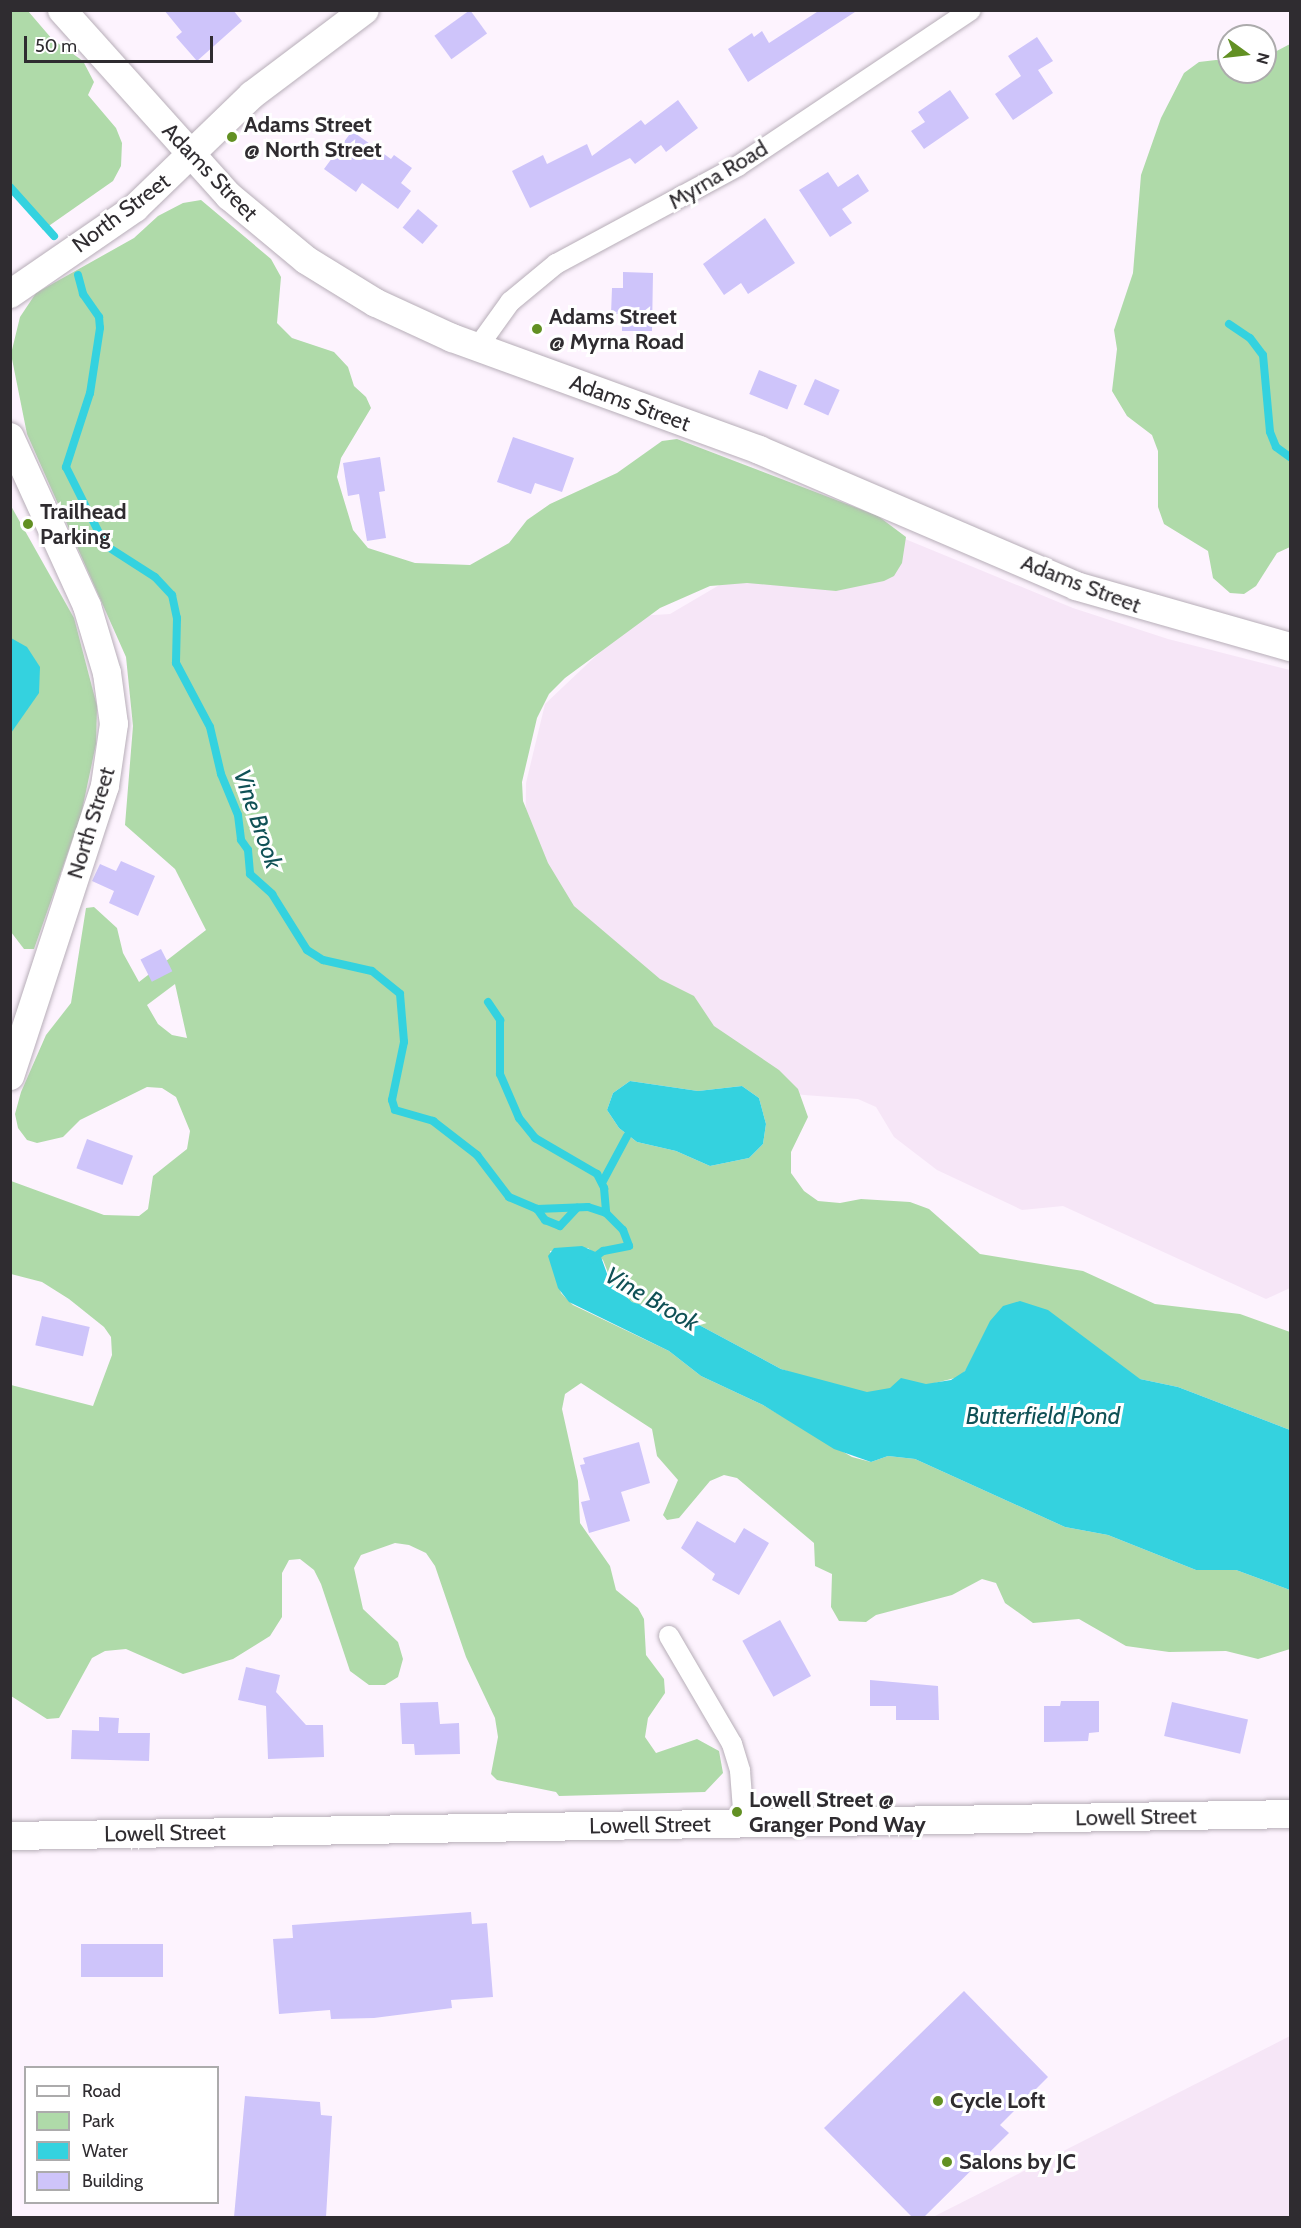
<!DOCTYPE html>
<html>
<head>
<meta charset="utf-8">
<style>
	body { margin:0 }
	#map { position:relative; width:1301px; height:2228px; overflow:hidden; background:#fdf3fe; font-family:Cabin,sans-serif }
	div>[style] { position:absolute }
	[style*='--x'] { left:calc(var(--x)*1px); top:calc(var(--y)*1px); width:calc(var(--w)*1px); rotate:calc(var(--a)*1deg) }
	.built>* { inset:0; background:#f6e6f7 }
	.green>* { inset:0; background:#afdaa9 }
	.water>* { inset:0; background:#34d2df }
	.stream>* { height:8px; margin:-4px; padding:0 4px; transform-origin:4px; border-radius:4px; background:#34d2df }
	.building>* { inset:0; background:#cec4fa; transform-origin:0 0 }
	.roads { filter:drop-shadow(0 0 2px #b7aeb8) drop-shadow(0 0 2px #b7aeb8) }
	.street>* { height:20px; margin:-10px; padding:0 10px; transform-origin:10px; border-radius:10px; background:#fff }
	.secondary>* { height:28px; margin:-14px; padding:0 14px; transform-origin:14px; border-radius:14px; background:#fff }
	.dots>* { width:16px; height:16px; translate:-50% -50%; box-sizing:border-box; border:3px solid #fff; border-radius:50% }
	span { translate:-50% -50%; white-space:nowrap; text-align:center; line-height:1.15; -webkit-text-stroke:6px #fff; paint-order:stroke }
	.poi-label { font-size:22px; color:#2f2c30; font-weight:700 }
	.left { translate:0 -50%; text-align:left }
	.street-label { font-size:22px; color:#2f2c30 }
	.water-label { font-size:24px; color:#105156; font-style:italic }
	.frame { position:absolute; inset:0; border:12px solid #2f2c30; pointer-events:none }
	.legend { position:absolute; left:24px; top:2066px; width:195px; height:138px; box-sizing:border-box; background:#fff; border:2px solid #acabac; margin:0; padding:8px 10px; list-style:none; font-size:18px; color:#2f2c30 }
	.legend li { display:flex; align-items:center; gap:12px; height:30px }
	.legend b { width:30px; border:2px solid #acabac }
	.north { position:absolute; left:1217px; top:24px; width:60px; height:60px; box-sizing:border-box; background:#fff; border:2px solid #acabac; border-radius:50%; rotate:105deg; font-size:16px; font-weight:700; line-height:24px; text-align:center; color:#2f2c30 }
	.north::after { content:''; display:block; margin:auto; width:21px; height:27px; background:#629023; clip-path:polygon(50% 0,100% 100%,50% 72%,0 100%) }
	.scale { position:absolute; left:24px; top:36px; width:189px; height:27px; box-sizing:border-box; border:3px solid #2f2c30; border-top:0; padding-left:8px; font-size:18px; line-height:21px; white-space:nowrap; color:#2f2c30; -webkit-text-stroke:4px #fff; paint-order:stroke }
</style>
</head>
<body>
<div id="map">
	<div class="built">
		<i style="clip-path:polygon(842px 513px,1073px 608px,1168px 639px,1290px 670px,1290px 1288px,1266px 1299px,1063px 1206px,1022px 1210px,937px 1170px,894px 1137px,876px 1107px,858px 1099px,791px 1094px,525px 870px,526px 783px,545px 704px,638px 616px,670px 614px)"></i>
		<i style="clip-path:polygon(1290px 2036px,1290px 2217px,933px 2217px)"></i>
	</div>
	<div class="green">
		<i style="clip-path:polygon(11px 10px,28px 11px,52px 39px,83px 61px,94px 82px,88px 95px,116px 128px,122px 143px,121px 166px,113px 181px,43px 230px,11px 188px)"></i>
		<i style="clip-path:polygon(1290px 44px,1290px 547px,1277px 553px,1256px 586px,1244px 594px,1230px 593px,1213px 578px,1208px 551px,1164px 524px,1158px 507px,1158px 451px,1152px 435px,1127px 416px,1112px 391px,1117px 349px,1114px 330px,1133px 273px,1141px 175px,1161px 118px,1184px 73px,1199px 62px,1216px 60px,1229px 61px,1229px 72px,1265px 72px,1265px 57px)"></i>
		<i style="clip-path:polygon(evenodd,201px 200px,271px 259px,281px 277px,277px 323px,292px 338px,334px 352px,348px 367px,354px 386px,366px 397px,371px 408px,341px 458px,337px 477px,353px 530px,368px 548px,415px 563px,470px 565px,509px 543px,527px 520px,550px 504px,617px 473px,662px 441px,677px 439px,878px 516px,906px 537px,902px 563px,894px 576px,884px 581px,836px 591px,747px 583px,710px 586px,660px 608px,565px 678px,549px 694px,537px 718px,522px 782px,523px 801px,548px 863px,574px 906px,660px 979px,694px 996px,714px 1026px,779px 1070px,798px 1089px,808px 1117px,791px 1152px,791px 1173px,804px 1191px,818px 1201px,840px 1203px,861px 1199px,910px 1202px,929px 1209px,980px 1254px,1083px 1271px,1155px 1304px,1240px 1314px,1290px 1332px,1290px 1430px,1178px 1387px,1140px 1379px,1121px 1389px,1113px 1387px,1085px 1356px,1036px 1340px,1015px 1353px,988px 1348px,959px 1377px,931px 1384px,958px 1387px,996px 1363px,1053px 1360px,1086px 1373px,1084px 1381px,1064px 1372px,1056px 1378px,1079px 1406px,1076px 1436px,1091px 1468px,1079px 1473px,980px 1428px,968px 1407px,897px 1402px,805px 1377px,781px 1369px,686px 1318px,632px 1302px,614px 1288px,603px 1260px,588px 1248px,550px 1251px,561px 1293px,573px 1305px,669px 1351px,701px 1376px,763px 1405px,852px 1457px,871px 1462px,888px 1456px,915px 1459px,1065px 1527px,1108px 1535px,1196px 1570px,1236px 1570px,1290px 1590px,1290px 1649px,1258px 1659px,1226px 1651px,1169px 1652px,1126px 1646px,1079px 1619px,1033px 1623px,1005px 1603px,996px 1583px,982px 1579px,952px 1595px,876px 1615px,866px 1622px,839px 1621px,831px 1607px,832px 1574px,815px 1566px,814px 1543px,737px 1478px,724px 1475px,710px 1481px,679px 1518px,667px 1520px,663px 1515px,678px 1480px,657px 1456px,652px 1429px,581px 1383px,565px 1394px,562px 1409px,578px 1481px,580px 1523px,610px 1566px,616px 1590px,638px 1608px,644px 1619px,646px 1655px,664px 1679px,665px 1693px,648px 1718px,645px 1737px,656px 1753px,697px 1739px,719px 1751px,723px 1773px,705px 1792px,559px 1796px,556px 1792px,497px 1780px,491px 1774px,498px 1737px,495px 1718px,466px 1657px,435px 1566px,426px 1553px,409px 1545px,395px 1543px,361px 1555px,354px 1568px,363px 1609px,398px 1642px,403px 1659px,398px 1677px,385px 1685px,369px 1685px,350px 1671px,321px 1584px,314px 1570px,300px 1559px,289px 1560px,282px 1573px,282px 1617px,270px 1636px,233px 1659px,183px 1674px,126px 1649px,105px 1651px,92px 1658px,59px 1718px,47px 1719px,11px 1696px,11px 1385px,93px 1406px,112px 1355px,111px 1337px,104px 1327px,69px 1299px,42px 1282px,11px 1274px,11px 1181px,104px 1215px,139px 1216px,148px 1209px,153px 1176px,187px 1149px,190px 1131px,176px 1097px,162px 1088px,147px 1087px,80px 1120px,63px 1137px,37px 1143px,27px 1140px,18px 1128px,15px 1114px,21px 1092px,46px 1035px,71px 1003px,86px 908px,94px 907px,117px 928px,123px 953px,139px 982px,206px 930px,175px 869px,125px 825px,133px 726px,126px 657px,27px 434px,11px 354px,20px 317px,36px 293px,134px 238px,158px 216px,183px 203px,201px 200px,175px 984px,187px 1038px,172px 1035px,158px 1024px,147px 1005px,175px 984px,201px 200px,630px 1081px,698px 1091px,742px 1086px,759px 1098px,766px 1124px,763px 1144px,749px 1158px,710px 1166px,676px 1151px,637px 1142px,619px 1128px,607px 1110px,613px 1093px,630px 1081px)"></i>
		<i style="clip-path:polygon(11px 506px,74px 618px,97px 706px,96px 744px,81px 815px,34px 949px,24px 949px,11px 932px)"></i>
	</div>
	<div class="water">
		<i style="clip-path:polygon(11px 638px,27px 647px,40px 667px,39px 693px,11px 733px)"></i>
		<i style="clip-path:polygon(630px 1081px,698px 1091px,742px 1086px,759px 1098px,766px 1124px,763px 1144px,749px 1158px,710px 1166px,676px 1151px,637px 1142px,619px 1128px,607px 1110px,613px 1093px)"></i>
		<i style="clip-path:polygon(582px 1246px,600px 1254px,610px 1282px,632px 1302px,686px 1318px,781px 1369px,867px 1392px,890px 1388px,901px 1378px,926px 1384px,951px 1380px,965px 1371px,990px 1321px,1003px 1306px,1020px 1301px,1048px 1310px,1140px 1379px,1178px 1387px,1290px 1430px,1290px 1590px,1236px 1570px,1196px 1570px,1108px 1535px,1065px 1527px,915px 1459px,888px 1456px,871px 1462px,834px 1449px,763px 1405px,701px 1376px,669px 1351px,569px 1302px,558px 1288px,548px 1256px,554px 1248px)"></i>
	</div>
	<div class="stream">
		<i style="--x:10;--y:187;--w:66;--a:48.1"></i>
		<i style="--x:78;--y:275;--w:20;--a:75"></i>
		<i style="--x:83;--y:294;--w:28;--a:55"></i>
		<i style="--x:99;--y:317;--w:11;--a:85"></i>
		<i style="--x:100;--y:328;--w:66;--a:98.7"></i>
		<i style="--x:90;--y:393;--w:78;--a:108"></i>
		<i style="--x:66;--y:467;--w:87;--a:63.4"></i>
		<i style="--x:105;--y:545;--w:59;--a:32.6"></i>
		<i style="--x:155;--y:577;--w:25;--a:47"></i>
		<i style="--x:172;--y:595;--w:24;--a:78"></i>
		<i style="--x:177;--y:618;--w:45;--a:91.3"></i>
		<i style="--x:176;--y:663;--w:72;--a:62"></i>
		<i style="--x:210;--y:727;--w:48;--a:76.8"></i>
		<i style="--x:221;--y:774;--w:44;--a:67.5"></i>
		<i style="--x:238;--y:815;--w:25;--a:83"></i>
		<i style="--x:241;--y:840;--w:12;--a:55"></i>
		<i style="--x:248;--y:850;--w:24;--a:85"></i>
		<i style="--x:250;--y:874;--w:30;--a:42"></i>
		<i style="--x:272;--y:894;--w:66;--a:58"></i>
		<i style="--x:307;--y:950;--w:19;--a:32"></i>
		<i style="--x:323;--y:960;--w:50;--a:12.7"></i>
		<i style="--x:372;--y:971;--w:36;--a:39"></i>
		<i style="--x:400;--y:994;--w:48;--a:85.2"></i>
		<i style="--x:404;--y:1042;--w:59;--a:101.7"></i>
		<i style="--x:392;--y:1100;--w:10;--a:73"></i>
		<i style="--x:395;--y:1110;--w:40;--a:16"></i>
		<i style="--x:433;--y:1121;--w:56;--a:37.7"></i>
		<i style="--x:477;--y:1155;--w:53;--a:52.7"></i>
		<i style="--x:509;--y:1197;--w:30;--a:23"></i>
		<i style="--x:537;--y:1209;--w:51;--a:-2.2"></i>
		<i style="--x:588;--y:1207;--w:19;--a:18"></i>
		<i style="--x:606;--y:1213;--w:24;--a:45"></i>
		<i style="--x:623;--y:1230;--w:17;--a:69"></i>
		<i style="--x:629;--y:1246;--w:26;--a:169"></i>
		<i style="--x:603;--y:1251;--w:15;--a:143"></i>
		<i style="--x:1229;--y:324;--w:25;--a:34"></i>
		<i style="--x:1250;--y:338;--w:21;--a:53"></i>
		<i style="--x:1263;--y:355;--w:77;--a:84.8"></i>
		<i style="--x:1270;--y:432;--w:16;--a:68"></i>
		<i style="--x:1276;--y:447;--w:17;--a:36"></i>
		<i style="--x:488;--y:1002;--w:22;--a:56"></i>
		<i style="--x:500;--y:1020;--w:54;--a:90"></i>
		<i style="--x:500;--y:1074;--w:48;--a:66.6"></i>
		<i style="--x:519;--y:1118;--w:26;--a:51"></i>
		<i style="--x:535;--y:1138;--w:72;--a:30.1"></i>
		<i style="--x:597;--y:1174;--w:16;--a:63"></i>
		<i style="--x:604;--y:1188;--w:25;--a:85"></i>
		<i style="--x:603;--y:1181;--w:51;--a:-61.9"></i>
		<i style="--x:537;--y:1209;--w:14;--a:54"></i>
		<i style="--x:545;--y:1220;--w:16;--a:22"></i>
		<i style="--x:560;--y:1226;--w:25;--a:-47"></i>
	</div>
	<div class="building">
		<i style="clip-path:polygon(164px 10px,233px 10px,242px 21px,197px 61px,176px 37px,182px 32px)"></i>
		<i style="left:470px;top:10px;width:29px;height:44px;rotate:54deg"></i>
		<i style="clip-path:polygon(820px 10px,858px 10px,748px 82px,728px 49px,752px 33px,754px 37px,762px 31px,769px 43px)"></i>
		<i style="clip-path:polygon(1037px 37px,1053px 61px,1038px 70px,1053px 93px,1013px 120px,995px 94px,1021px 76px,1008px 56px)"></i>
		<i style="clip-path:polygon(950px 90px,969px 118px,924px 149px,911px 131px,925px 122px,918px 112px)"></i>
		<i style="clip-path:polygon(678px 100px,698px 128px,666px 152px,661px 145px,635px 164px,630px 158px,530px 208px,512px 171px,543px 155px,547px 164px,587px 144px,592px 156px,641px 120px,645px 125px)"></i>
		<i style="clip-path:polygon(352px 131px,391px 159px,394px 155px,412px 168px,401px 183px,411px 191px,398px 209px,362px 183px,356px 192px,324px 169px)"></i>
		<i style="clip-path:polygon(828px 172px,838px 187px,858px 174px,869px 191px,842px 209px,852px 223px,830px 237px,799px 190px)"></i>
		<i style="left:418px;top:209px;width:26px;height:24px;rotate:40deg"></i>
		<i style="clip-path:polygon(765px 218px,795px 263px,748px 294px,741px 283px,724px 295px,703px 264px)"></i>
		<i style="clip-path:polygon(623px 272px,653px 273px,652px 331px,622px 331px,622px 314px,611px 314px,612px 288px,623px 288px)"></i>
		<i style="left:759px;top:370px;width:41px;height:26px;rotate:22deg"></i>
		<i style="left:815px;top:379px;width:27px;height:28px;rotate:24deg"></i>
		<i style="clip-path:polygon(513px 437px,574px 458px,562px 492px,535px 483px,531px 494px,497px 482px)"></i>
		<i style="clip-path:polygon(380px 457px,385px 491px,379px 492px,386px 538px,367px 541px,359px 494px,348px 496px,343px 463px)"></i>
		<i style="clip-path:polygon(121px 861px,155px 876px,138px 916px,109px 903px,114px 891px,92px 881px,100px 864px,116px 871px)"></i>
		<i style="left:161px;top:949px;width:25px;height:23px;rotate:63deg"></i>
		<i style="left:87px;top:1139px;width:49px;height:31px;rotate:20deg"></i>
		<i style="left:42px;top:1316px;width:49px;height:30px;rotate:13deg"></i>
		<i style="clip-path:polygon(639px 1442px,650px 1483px,621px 1492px,630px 1521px,589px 1533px,581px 1502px,590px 1500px,580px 1465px,585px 1464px,583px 1458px)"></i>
		<i style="clip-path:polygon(697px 1521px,735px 1543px,744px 1528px,769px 1543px,739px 1595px,712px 1580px,715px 1574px,681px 1548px)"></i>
		<i style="left:780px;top:1620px;width:64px;height:43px;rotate:61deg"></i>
		<i style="clip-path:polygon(246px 1667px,280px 1675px,276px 1692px,306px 1725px,323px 1725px,324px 1757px,268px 1759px,266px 1706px,238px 1700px)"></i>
		<i style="clip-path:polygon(870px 1680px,938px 1686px,939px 1720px,896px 1720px,896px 1706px,870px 1706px)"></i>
		<i style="clip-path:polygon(1061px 1701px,1099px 1701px,1099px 1732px,1089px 1733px,1088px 1741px,1044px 1742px,1044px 1706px,1060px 1706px)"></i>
		<i style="clip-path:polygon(438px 1702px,440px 1724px,459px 1723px,460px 1754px,415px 1755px,414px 1744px,402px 1744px,400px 1703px)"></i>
		<i style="left:1172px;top:1702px;width:78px;height:35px;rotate:13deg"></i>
		<i style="clip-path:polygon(99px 1717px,119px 1718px,118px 1733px,150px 1733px,149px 1761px,71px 1759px,72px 1730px,99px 1731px)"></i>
		<i style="clip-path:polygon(471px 1912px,472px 1924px,487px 1923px,493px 1997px,451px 2000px,452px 2008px,374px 2018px,331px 2019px,330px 2010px,279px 2014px,273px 1939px,293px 1938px,292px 1925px)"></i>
		<i style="left:81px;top:1944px;width:82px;height:33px"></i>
		<i style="clip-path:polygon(964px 1991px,1048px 2077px,1000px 2125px,1009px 2133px,924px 2217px,912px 2217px,824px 2128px)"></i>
		<i style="clip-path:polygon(245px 2096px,320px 2102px,321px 2115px,332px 2116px,326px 2217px,234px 2217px)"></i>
	</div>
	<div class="roads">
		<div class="street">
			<i style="--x:477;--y:348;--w:57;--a:-54.3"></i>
			<i style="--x:510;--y:302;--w:60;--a:-39.6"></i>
			<i style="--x:556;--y:264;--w:207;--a:-28.3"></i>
			<i style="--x:738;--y:166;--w:280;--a:-33.8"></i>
			<i style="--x:669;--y:1636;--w:125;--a:59.7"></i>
			<i style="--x:732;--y:1744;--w:28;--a:73"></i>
			<i style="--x:740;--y:1771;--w:52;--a:85.6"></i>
		</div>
		<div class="secondary">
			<i style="--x:62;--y:10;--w:250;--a:48.1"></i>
			<i style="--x:229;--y:196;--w:100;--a:39.7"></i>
			<i style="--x:306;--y:260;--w:82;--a:31.6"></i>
			<i style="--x:376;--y:303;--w:84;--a:24.7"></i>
			<i style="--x:452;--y:338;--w:327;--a:20"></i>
			<i style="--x:759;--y:450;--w:345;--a:23.2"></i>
			<i style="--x:1076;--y:586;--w:223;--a:15.9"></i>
			<i style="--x:10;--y:294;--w:152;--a:-34.5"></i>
			<i style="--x:135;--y:208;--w:163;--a:-44"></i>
			<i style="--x:252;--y:95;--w:141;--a:-37"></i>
			<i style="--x:10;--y:437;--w:186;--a:65.5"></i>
			<i style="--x:87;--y:606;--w:70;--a:73.4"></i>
			<i style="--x:107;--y:673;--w:51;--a:82.2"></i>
			<i style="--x:114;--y:724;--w:63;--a:98.3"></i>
			<i style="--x:105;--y:786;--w:305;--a:108.1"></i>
			<i style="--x:10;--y:1836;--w:1280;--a:-0.98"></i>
		</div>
	</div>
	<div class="dots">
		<i style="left:232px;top:137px;background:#629023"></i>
		<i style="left:537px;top:329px;background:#629023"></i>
		<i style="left:28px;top:524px;background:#629023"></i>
		<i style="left:737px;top:1812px;background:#629023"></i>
		<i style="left:938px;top:2101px;background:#629023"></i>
		<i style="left:947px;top:2162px;background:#629023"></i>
	</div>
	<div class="poi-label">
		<span class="left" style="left:244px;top:137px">Adams Street<br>@ North Street</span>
		<span class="left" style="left:549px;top:329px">Adams Street<br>@ Myrna Road</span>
		<span class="left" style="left:40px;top:524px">Trailhead<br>Parking</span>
		<span class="left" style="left:749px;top:1812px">Lowell Street @<br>Granger Pond Way</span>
		<span class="left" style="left:950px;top:2101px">Cycle Loft</span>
		<span class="left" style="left:959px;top:2162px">Salons by JC</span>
	</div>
	<div class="street-label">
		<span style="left:210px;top:172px;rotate:46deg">Adams Street</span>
		<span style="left:718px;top:175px;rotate:-31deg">Myrna Road</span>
		<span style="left:121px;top:213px;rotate:-37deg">North Street</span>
		<span style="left:630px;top:403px;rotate:20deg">Adams Street</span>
		<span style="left:1081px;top:584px;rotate:21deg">Adams Street</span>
		<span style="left:91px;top:823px;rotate:-73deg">North Street</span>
		<span style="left:1136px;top:1817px;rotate:-1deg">Lowell Street</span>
		<span style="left:650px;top:1825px;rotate:-1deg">Lowell Street</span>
		<span style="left:165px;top:1833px;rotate:-1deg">Lowell Street</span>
	</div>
	<div class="water-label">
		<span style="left:258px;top:819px;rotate:71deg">Vine Brook</span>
		<span style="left:652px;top:1299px;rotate:30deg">Vine Brook</span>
		<span style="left:1043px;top:1416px">Butterfield Pond</span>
	</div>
	<div class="frame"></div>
	<ul class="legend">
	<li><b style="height:8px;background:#fff"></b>Road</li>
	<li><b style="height:16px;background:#afdaa9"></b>Park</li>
	<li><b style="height:16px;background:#34d2df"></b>Water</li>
	<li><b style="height:16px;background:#cec4fa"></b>Building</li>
	</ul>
	<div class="north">N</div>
	<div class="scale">50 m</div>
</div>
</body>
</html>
